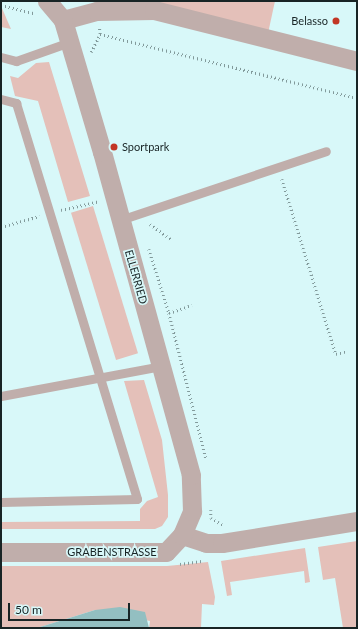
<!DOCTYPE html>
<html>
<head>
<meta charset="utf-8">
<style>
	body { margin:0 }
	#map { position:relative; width:358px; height:629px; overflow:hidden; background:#d8f8f9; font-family:Lato,sans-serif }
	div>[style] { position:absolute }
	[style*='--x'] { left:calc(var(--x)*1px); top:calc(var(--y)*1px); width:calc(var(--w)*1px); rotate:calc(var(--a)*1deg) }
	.green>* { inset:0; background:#e4c0b9; transform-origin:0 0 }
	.water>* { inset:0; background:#93bfc1 }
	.path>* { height:2.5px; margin-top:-1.25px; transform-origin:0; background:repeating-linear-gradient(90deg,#829a9b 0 1px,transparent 0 4px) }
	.lane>* { height:9px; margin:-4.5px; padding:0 4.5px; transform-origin:4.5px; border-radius:4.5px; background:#c0aeab }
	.street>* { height:19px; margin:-9.5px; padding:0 9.5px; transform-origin:9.5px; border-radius:9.5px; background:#c0aeab }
	.dots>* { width:11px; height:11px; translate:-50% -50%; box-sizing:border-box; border:2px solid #d8f8f9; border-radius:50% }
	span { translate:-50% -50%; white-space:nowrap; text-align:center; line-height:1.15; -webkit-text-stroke:3.5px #d8f8f9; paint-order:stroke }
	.poi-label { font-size:11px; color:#182425 }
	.right { translate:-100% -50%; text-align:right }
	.left { translate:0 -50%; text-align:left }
	.street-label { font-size:11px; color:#182425 }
	.frame { position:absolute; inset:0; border:2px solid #182425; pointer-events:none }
	.scale { position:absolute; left:8px; top:603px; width:122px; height:18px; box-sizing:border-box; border:2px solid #182425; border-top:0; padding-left:5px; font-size:12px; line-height:14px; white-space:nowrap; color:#182425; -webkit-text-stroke:3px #d8f8f9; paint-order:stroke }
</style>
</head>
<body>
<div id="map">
	<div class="green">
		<i style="clip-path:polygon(132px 1px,275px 1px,267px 38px)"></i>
		<i style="clip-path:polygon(1px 6px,11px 29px,1px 27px)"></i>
		<i style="clip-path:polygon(49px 62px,90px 196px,68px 202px,38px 101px,15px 96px,10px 76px,18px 78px,36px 63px)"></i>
		<i style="left:93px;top:206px;width:154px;height:23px;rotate:73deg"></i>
		<i style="clip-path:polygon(144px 380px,162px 440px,168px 495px,168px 517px,162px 526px,155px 529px,1px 529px,1px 522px,140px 521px,140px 509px,147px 501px,158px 497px,124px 381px)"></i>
		<i style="clip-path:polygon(357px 541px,357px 628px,343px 628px,335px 578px,323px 580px,318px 547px)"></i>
		<i style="clip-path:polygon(305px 548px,310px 582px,305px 583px,304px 571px,230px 582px,232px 595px,227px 596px,221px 561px)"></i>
		<i style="clip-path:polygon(208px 562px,215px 597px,214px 605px,202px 604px,201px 628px,149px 628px,150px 621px,95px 610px,37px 628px,1px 628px,1px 566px,167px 566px)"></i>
	</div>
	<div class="water">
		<i style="clip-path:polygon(120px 607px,145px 612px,149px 628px,37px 628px,95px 610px)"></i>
	</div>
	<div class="path">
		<i style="--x:1;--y:5;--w:34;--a:14"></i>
		<i style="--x:100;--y:34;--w:265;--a:14"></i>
		<i style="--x:91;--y:52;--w:20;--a:-63"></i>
		<i style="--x:100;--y:34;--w:7;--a:-98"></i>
		<i style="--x:282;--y:179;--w:183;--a:72.9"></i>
		<i style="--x:336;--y:354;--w:11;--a:-15"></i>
		<i style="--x:61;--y:210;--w:39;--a:-13"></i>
		<i style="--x:150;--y:224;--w:26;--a:36"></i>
		<i style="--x:1;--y:227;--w:40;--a:-16"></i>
		<i style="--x:149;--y:249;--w:67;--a:72.6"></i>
		<i style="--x:169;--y:313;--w:150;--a:75.7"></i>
		<i style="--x:169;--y:313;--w:24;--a:-19"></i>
		<i style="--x:211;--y:510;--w:8;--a:90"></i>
		<i style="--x:211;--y:518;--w:14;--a:30"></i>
		<i style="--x:180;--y:564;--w:22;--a:-8"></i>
	</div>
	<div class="lane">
		<i style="--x:1;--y:57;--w:16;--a:15"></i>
		<i style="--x:16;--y:61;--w:57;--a:-19.4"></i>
		<i style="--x:1;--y:99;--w:16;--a:15"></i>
		<i style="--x:16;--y:103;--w:414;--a:73"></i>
		<i style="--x:137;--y:499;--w:136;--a:178.7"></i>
		<i style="--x:120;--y:220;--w:217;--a:-18.5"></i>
		<i style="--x:1;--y:396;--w:164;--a:-10.6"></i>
	</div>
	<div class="street">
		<i style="--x:63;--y:20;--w:35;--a:-15"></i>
		<i style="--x:97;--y:11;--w:57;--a:-1"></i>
		<i style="--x:154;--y:10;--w:209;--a:14.1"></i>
		<i style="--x:182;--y:535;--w:25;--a:18"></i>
		<i style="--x:206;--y:543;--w:16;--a:0"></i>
		<i style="--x:222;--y:543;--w:137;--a:-9.3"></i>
		<i style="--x:1;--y:552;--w:165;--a:0"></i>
		<i style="--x:166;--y:552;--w:23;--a:-47"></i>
		<i style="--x:182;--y:535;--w:26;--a:-67"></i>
		<i style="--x:192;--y:511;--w:36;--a:-92"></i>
		<i style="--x:191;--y:475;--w:335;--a:-105.4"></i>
		<i style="--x:102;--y:152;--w:138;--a:-106.5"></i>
		<i style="--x:63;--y:20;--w:25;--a:-130"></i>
	</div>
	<div class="dots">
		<i style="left:336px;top:21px;background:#c23625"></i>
		<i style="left:114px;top:147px;background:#c23625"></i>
	</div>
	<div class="poi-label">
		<span class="right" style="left:328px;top:21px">Belasso</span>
		<span class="left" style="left:122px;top:147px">Sportpark</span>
	</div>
	<div class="street-label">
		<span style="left:136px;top:277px;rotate:74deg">ELLERRIED</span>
		<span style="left:112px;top:552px">GRABENSTRASSE</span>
	</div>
	<div class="frame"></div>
	<div class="scale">50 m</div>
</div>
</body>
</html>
